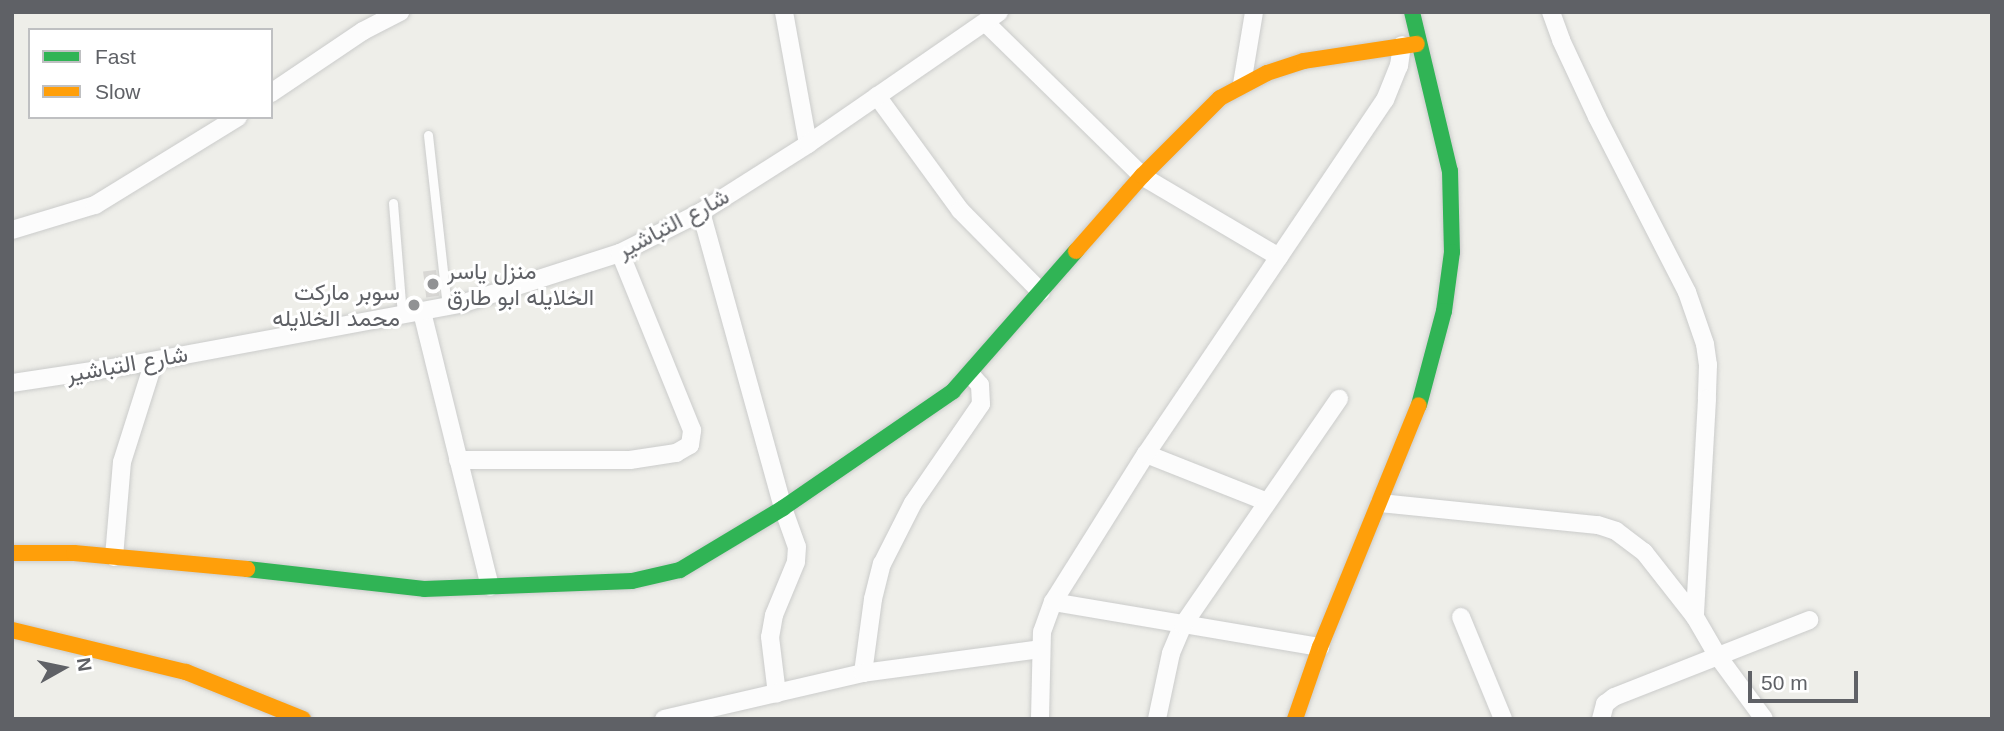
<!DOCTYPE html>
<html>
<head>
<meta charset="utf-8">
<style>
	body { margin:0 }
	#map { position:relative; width:2004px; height:731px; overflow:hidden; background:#eeeee9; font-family:Arial,Vazirmatn,sans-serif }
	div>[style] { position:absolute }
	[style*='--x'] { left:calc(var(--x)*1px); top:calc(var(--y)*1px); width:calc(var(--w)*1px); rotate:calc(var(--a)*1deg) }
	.building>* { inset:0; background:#d8d7d4; transform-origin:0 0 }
	.roads { filter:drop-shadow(0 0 2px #cbcccb) drop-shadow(0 0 2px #cbcccb) }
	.lane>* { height:9px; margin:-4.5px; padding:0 4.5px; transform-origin:4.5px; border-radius:4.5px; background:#fcfcfc }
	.street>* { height:18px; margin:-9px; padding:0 9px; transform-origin:9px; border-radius:9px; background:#fcfcfc }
	.fast>* { height:16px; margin:-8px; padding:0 8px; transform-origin:8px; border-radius:8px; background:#30b455 }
	.slow>* { height:16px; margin:-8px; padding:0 8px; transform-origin:8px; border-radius:8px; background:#ff9f0a }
	.dots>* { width:19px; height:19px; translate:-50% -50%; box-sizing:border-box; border:4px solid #fff; border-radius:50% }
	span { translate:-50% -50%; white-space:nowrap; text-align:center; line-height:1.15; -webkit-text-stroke:6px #fff; paint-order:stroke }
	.street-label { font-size:23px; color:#5f6166 }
	.poi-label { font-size:23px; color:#5f6166 }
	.left { translate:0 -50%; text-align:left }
	.right { translate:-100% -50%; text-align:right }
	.frame { position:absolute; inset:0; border:14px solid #5f6166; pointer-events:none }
	.legend { position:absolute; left:28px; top:28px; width:245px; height:91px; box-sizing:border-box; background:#fff; border:2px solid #bfc0c2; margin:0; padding:9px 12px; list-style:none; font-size:21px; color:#5f6166 }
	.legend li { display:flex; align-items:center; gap:14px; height:35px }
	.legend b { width:35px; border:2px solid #bfc0c2 }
	.north { position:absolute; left:28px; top:633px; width:70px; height:70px; -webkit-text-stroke:5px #fff; paint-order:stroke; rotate:81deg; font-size:19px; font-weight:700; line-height:28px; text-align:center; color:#5f6166 }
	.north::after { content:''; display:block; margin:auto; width:24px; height:32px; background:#5f6166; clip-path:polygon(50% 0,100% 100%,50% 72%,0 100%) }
	.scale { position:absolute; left:1748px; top:671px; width:110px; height:32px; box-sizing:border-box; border:4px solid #5f6166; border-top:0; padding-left:9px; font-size:21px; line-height:24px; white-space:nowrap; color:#5f6166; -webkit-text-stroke:5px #fff; paint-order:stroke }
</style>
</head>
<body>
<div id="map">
	<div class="building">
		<i style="left:436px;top:270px;width:26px;height:13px;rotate:83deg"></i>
	</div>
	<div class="roads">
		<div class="lane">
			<i style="--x:428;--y:135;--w:173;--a:83.7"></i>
			<i style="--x:393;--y:203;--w:113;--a:85.4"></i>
		</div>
		<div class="street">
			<i style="--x:784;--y:12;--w:134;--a:79.7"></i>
			<i style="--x:1551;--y:12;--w:30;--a:70"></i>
			<i style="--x:1561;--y:40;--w:85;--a:64.9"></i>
			<i style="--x:1597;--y:117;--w:197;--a:62.8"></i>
			<i style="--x:1687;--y:292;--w:55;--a:70.9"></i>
			<i style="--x:1705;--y:344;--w:21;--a:82"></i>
			<i style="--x:1708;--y:365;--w:34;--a:92"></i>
			<i style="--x:1707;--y:399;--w:218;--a:93.2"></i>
			<i style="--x:986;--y:23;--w:219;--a:44.4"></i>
			<i style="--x:1142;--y:176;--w:159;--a:30.6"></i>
			<i style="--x:1242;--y:84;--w:73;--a:-80.5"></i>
			<i style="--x:271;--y:93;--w:111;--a:-34"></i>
			<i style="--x:363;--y:31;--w:42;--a:-27.2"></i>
			<i style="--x:877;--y:96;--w:141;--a:53.9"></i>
			<i style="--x:960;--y:210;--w:115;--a:45.4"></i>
			<i style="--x:701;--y:212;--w:307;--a:74.5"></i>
			<i style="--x:783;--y:508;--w:41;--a:70.3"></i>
			<i style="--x:797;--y:547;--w:15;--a:94"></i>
			<i style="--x:796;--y:562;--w:57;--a:112.5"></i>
			<i style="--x:774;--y:615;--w:22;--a:100"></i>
			<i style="--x:770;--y:637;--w:57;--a:83"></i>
			<i style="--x:12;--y:230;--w:87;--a:-16.8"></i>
			<i style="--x:95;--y:205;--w:168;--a:-31.6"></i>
			<i style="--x:422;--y:312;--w:283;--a:76.1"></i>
			<i style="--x:12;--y:383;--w:114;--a:-8.6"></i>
			<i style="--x:125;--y:366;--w:345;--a:-10.5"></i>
			<i style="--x:464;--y:303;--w:164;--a:-17.8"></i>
			<i style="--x:620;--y:253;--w:91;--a:-26.8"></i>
			<i style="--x:701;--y:212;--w:127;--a:-32.4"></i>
			<i style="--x:808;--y:144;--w:232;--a:-34.6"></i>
			<i style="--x:1146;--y:454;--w:130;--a:21.6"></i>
			<i style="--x:458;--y:460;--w:172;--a:0"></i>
			<i style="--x:630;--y:460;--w:47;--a:-8.7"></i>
			<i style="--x:676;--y:453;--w:16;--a:-30"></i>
			<i style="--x:690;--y:445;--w:15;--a:-82"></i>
			<i style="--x:692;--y:430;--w:191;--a:-112.1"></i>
			<i style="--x:1380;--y:503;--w:219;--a:5.8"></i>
			<i style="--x:1598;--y:525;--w:19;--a:18"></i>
			<i style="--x:1616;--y:531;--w:35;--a:37"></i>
			<i style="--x:1644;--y:552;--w:83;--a:51.9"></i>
			<i style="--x:1695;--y:617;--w:44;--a:59.9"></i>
			<i style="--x:1717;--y:655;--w:79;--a:53.7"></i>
			<i style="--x:114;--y:557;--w:95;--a:-85.2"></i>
			<i style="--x:122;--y:462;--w:106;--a:-72.4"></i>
			<i style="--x:1053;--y:602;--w:271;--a:9.6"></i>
			<i style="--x:1461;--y:617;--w:110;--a:67.6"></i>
			<i style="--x:863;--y:673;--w:75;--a:-82.3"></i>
			<i style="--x:873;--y:599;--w:36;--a:-76"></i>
			<i style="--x:882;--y:564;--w:68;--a:-63.1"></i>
			<i style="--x:913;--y:503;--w:120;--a:-55.5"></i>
			<i style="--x:981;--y:404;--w:19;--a:-93"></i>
			<i style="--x:980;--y:385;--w:15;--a:-132"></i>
			<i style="--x:664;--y:719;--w:204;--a:-13"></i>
			<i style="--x:863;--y:673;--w:179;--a:-7.7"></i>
			<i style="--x:1040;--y:719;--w:87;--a:-88.7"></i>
			<i style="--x:1042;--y:632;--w:32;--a:-70"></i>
			<i style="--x:1053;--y:602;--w:175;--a:-57.9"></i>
			<i style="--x:1146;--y:454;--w:427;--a:-56"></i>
			<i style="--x:1385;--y:100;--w:37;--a:-68"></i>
			<i style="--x:1399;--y:66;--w:21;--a:-82"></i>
			<i style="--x:1157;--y:719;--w:67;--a:-78"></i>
			<i style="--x:1171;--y:653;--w:30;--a:-67"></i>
			<i style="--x:1183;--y:625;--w:275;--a:-55.4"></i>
			<i style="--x:1601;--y:719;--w:16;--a:-75"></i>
			<i style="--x:1605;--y:704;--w:11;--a:-38"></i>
			<i style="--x:1614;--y:697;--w:210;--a:-21.5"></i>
		</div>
		<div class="fast">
			<i style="--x:1412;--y:12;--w:163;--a:76.6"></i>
			<i style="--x:1450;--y:171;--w:81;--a:88.6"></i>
			<i style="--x:1452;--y:252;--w:60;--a:97.7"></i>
			<i style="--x:1444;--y:311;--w:97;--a:104.9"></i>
			<i style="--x:247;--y:569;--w:178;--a:6.4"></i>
			<i style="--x:424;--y:589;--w:208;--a:-2.2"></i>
			<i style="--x:632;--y:581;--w:49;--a:-12.9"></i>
			<i style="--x:680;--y:570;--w:120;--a:-31"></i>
			<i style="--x:783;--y:508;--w:206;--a:-34.5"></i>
			<i style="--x:953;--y:391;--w:186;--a:-48.7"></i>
		</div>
		<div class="slow">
			<i style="--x:1076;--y:251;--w:100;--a:-48.7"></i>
			<i style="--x:1142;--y:176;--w:110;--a:-45"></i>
			<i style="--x:1220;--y:98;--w:53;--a:-28"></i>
			<i style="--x:1267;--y:73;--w:39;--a:-18"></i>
			<i style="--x:1304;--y:61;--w:114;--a:-8.6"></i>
			<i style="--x:12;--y:553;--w:62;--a:0"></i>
			<i style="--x:74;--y:553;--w:174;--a:5.3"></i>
			<i style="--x:12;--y:630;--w:179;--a:13.6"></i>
			<i style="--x:186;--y:672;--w:126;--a:21.9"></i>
			<i style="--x:1295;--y:719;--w:76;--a:-70.9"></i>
			<i style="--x:1320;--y:647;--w:261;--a:-67.8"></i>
		</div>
	</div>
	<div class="dots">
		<i style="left:433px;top:284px;background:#919294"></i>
		<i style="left:414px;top:305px;background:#919294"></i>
	</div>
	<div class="street-label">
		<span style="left:673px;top:223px;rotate:-28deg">شارع التباشير</span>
		<span style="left:127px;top:364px;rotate:-10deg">شارع التباشير</span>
	</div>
	<div class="poi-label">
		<span class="left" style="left:447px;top:284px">منزل ياسر<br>الخلايله ابو طارق</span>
		<span class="right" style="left:400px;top:305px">سوبر ماركت<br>محمد الخلايله</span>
	</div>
	<div class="frame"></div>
	<ul class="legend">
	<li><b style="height:9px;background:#30b455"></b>Fast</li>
	<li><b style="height:9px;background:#ff9f0a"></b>Slow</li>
	</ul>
	<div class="north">N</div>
	<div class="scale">50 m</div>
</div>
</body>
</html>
